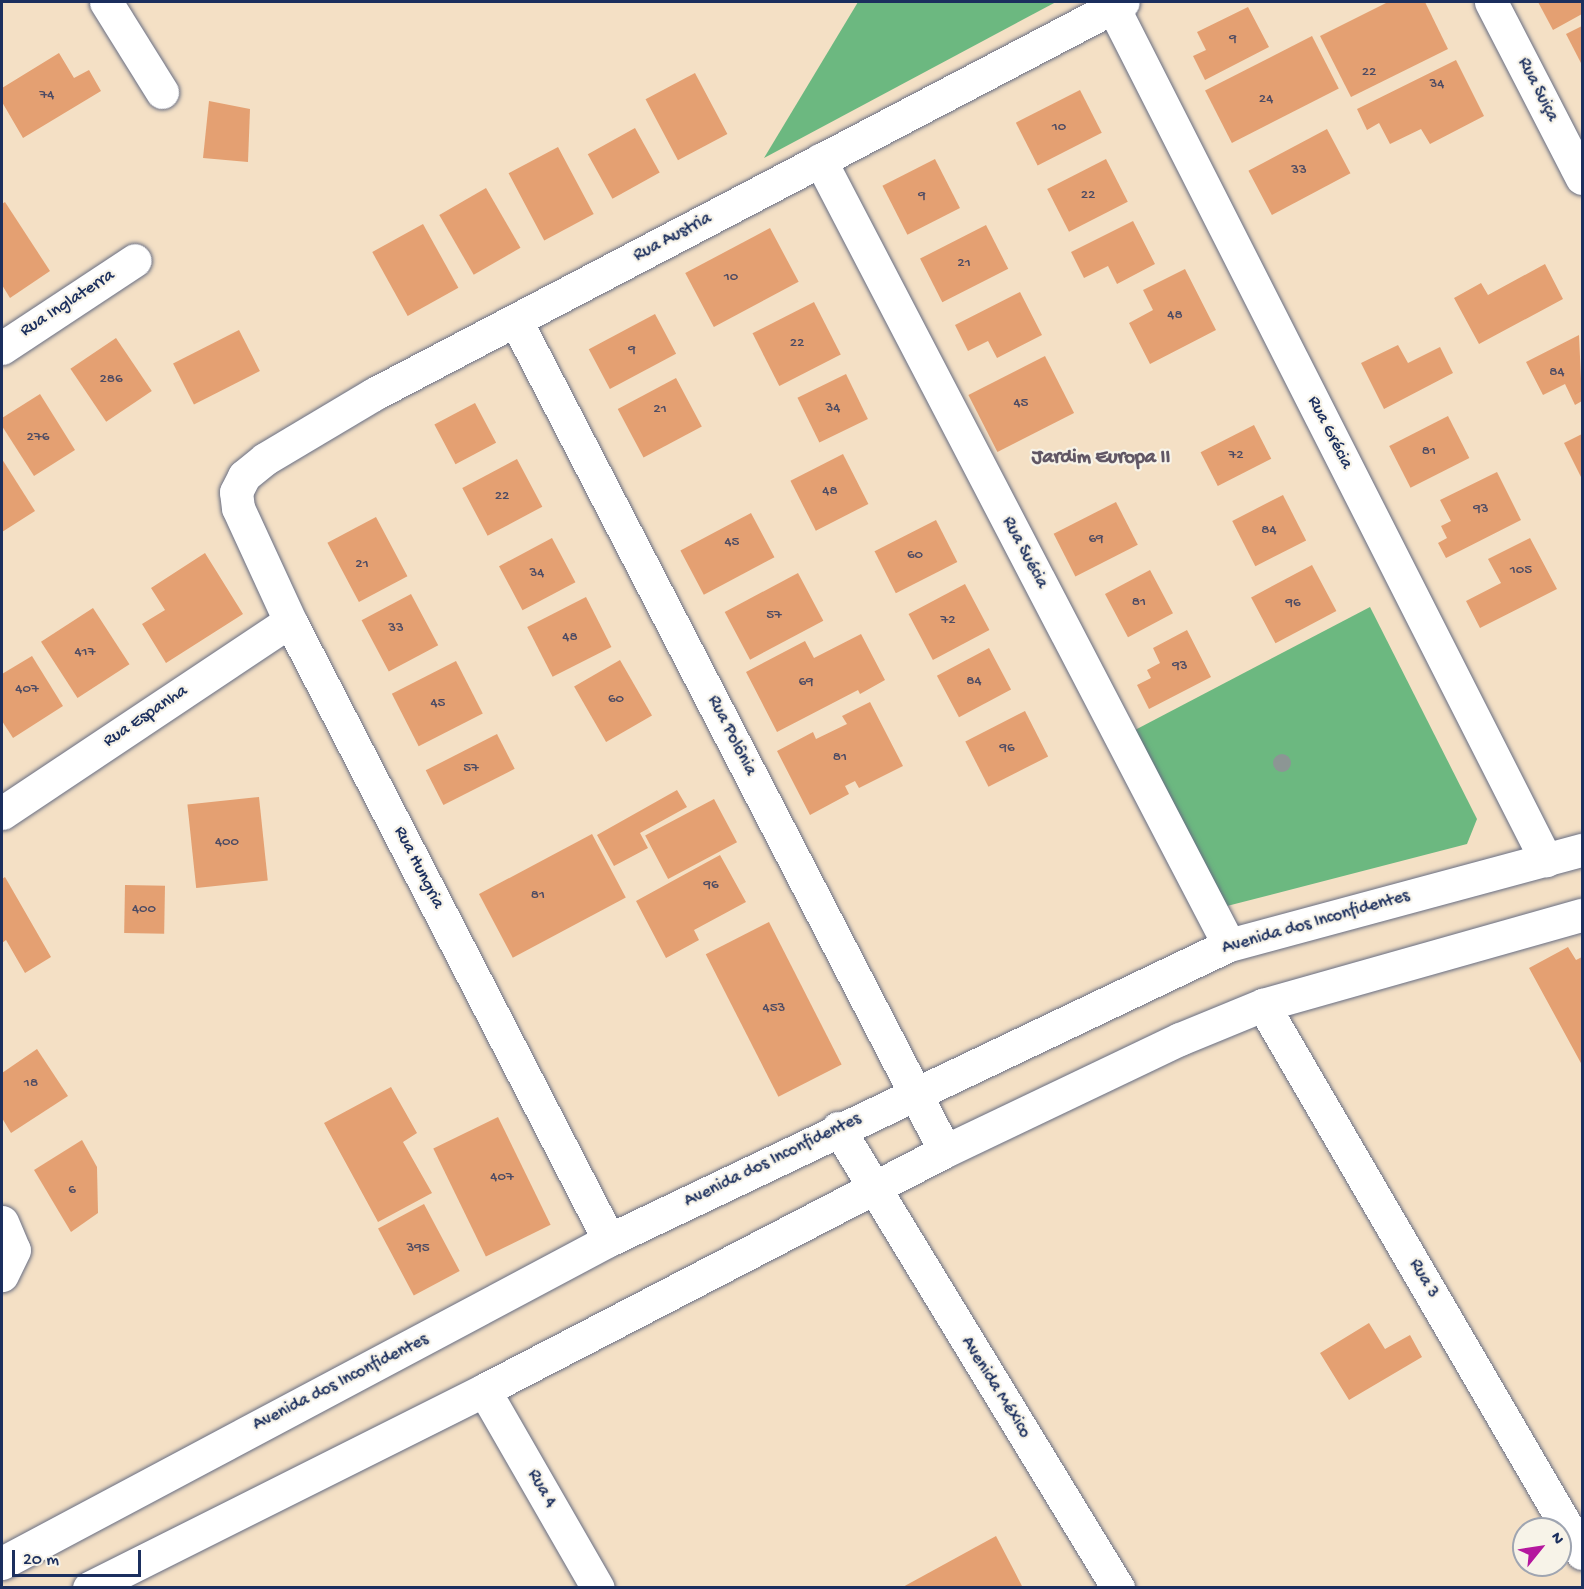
<!DOCTYPE html>
<html>
<head>
<meta charset="utf-8">
<style>
	body { margin:0 }
	#map { position:relative; width:1584px; height:1589px; overflow:hidden; background:#f4e0c5; font-family:"Gochi Hand",sans-serif }
	div>[style] { position:absolute }
	[style*='--x'] { left:calc(var(--x)*1px); top:calc(var(--y)*1px); width:calc(var(--w)*1px); rotate:calc(var(--a)*1deg) }
	.forest>* { inset:0; background:#6cb880 }
	.building>* { inset:0; background:#e4a072; transform-origin:0 0 }
	.roads { filter:drop-shadow(0 0 2px #676d82) drop-shadow(0 0 2px #676d82) }
	.minor>* { height:33px; margin:-16.5px; padding:0 16.5px; transform-origin:16.5px; border-radius:16.5px; background:#fff }
	.tertiary>* { height:33px; margin:-16.5px; padding:0 16.5px; transform-origin:16.5px; border-radius:16.5px; background:#fff }
	.trees>* { width:18px; height:18px; margin:-9px; border-radius:50%; background:#8c9694 }
	span { translate:-50% -50%; white-space:nowrap; text-align:center; line-height:1.15; -webkit-text-stroke:4.5px #f7f3e8; paint-order:stroke }
	.number-label { font-size:15px; color:#4d4b63 }
	.number-label span { -webkit-text-stroke-width:0 }
	.street-label { font-size:18px; color:#1b2f5e }
	.neighbourhood-label { font-size:20px; color:#615765; font-weight:700 }
	.frame { position:absolute; inset:0; border:3px solid #1b2f5e; pointer-events:none }
	.north { position:absolute; left:1512px; top:1517px; width:60px; height:60px; box-sizing:border-box; background:#f7f3e8; border:2px solid #9fa5b1; border-radius:50%; rotate:60deg; font-size:16px; font-weight:700; line-height:24px; text-align:center; color:#1b2f5e }
	.north::after { content:''; display:block; margin:auto; width:21px; height:27px; background:#b5179e; clip-path:polygon(50% 0,100% 100%,50% 72%,0 100%) }
	.scale { position:absolute; left:12px; top:1550px; width:129px; height:27px; box-sizing:border-box; border:3px solid #1b2f5e; border-top:0; padding-left:8px; font-size:18px; line-height:21px; white-space:nowrap; color:#1b2f5e; -webkit-text-stroke:4px #f7f3e8; paint-order:stroke }
</style>
</head>
<body>
<div id="map">
	<div class="forest">
		<i style="clip-path:polygon(858px 2px,1056px 2px,764px 158px)"></i>
		<i style="clip-path:polygon(1370px 607px,1477px 819px,1467px 844px,1227px 906px,1135px 730px)"></i>
	</div>
	<div class="building">
		<i style="clip-path:polygon(1388px 2px,1425px 2px,1448px 49px,1351px 97px,1320px 36px)"></i>
		<i style="clip-path:polygon(1538px 2px,1582px 2px,1582px 14px,1553px 30px)"></i>
		<i style="clip-path:polygon(1248px 7px,1269px 47px,1205px 80px,1193px 56px,1206px 50px,1197px 32px)"></i>
		<i style="clip-path:polygon(1582px 26px,1582px 65px,1566px 34px)"></i>
		<i style="left:1312px;top:36px;width:59px;height:120px;rotate:63deg"></i>
		<i style="clip-path:polygon(59px 53px,74px 78px,89px 70px,101px 91px,23px 138px,2px 102px,2px 88px)"></i>
		<i style="clip-path:polygon(1456px 60px,1484px 116px,1430px 144px,1421px 129px,1390px 144px,1379px 123px,1367px 130px,1357px 109px)"></i>
		<i style="left:695px;top:73px;width:69px;height:56px;rotate:62deg"></i>
		<i style="left:1080px;top:90px;width:48px;height:72px;rotate:63deg"></i>
		<i style="clip-path:polygon(209px 101px,250px 109px,248px 162px,203px 158px)"></i>
		<i style="left:635px;top:128px;width:51px;height:54px;rotate:61deg"></i>
		<i style="left:1327px;top:129px;width:50px;height:89px;rotate:62deg"></i>
		<i style="left:558px;top:147px;width:76px;height:56px;rotate:62deg"></i>
		<i style="left:935px;top:159px;width:55px;height:59px;rotate:63deg"></i>
		<i style="left:1106px;top:159px;width:48px;height:66px;rotate:63deg"></i>
		<i style="left:486px;top:188px;width:69px;height:54px;rotate:60deg"></i>
		<i style="clip-path:polygon(5px 202px,50px 271px,10px 298px,2px 285px,2px 204px)"></i>
		<i style="clip-path:polygon(1133px 221px,1155px 264px,1117px 284px,1108px 266px,1084px 278px,1071px 252px)"></i>
		<i style="left:423px;top:224px;width:73px;height:58px;rotate:61deg"></i>
		<i style="left:986px;top:225px;width:49px;height:74px;rotate:63deg"></i>
		<i style="left:770px;top:228px;width:61px;height:96px;rotate:62deg"></i>
		<i style="clip-path:polygon(1545px 264px,1563px 299px,1479px 344px,1454px 298px,1481px 283px,1488px 295px)"></i>
		<i style="clip-path:polygon(1185px 269px,1216px 330px,1150px 364px,1129px 323px,1153px 310px,1143px 290px)"></i>
		<i style="clip-path:polygon(1020px 292px,1042px 335px,997px 358px,988px 341px,968px 351px,955px 325px)"></i>
		<i style="left:814px;top:302px;width:59px;height:69px;rotate:63deg"></i>
		<i style="left:655px;top:314px;width:45px;height:75px;rotate:62deg"></i>
		<i style="left:239px;top:330px;width:46px;height:74px;rotate:63deg"></i>
		<i style="clip-path:polygon(1579px 335px,1582px 401px,1575px 405px,1565px 384px,1543px 395px,1526px 362px)"></i>
		<i style="left:116px;top:338px;width:64px;height:55px;rotate:56deg"></i>
		<i style="clip-path:polygon(1398px 345px,1408px 363px,1440px 347px,1453px 373px,1384px 409px,1361px 363px)"></i>
		<i style="left:1045px;top:356px;width:64px;height:86px;rotate:63deg"></i>
		<i style="left:846px;top:374px;width:50px;height:54px;rotate:64deg"></i>
		<i style="left:676px;top:378px;width:55px;height:66px;rotate:62deg"></i>
		<i style="clip-path:polygon(40px 394px,75px 450px,34px 476px,2px 426px,2px 418px)"></i>
		<i style="left:475px;top:403px;width:45px;height:46px;rotate:62deg"></i>
		<i style="left:1448px;top:416px;width:47px;height:66px;rotate:63deg"></i>
		<i style="left:1254px;top:425px;width:38px;height:60px;rotate:63deg"></i>
		<i style="clip-path:polygon(1582px 434px,1582px 479px,1564px 443px)"></i>
		<i style="left:843px;top:454px;width:56px;height:59px;rotate:63deg"></i>
		<i style="clip-path:polygon(2px 459px,35px 511px,2px 532px)"></i>
		<i style="left:517px;top:459px;width:54px;height:62px;rotate:62deg"></i>
		<i style="clip-path:polygon(1497px 472px,1521px 520px,1446px 558px,1438px 543px,1447px 538px,1441px 526px,1451px 521px,1440px 500px)"></i>
		<i style="left:1283px;top:495px;width:51px;height:57px;rotate:63deg"></i>
		<i style="left:1116px;top:502px;width:48px;height:70px;rotate:63deg"></i>
		<i style="left:751px;top:513px;width:50px;height:80px;rotate:62deg"></i>
		<i style="left:376px;top:517px;width:67px;height:55px;rotate:62deg"></i>
		<i style="left:936px;top:520px;width:47px;height:69px;rotate:63deg"></i>
		<i style="left:552px;top:538px;width:50px;height:60px;rotate:62deg"></i>
		<i style="clip-path:polygon(1530px 538px,1557px 589px,1480px 628px,1466px 601px,1501px 583px,1488px 559px)"></i>
		<i style="clip-path:polygon(205px 553px,243px 614px,166px 663px,142px 624px,165px 610px,151px 588px)"></i>
		<i style="left:1312px;top:565px;width:52px;height:69px;rotate:62deg"></i>
		<i style="left:1150px;top:570px;width:49px;height:51px;rotate:62deg"></i>
		<i style="left:798px;top:573px;width:54px;height:83px;rotate:62deg"></i>
		<i style="left:965px;top:584px;width:52px;height:64px;rotate:62deg"></i>
		<i style="left:411px;top:594px;width:58px;height:56px;rotate:62deg"></i>
		<i style="left:586px;top:597px;width:56px;height:66px;rotate:63deg"></i>
		<i style="left:93px;top:608px;width:67px;height:62px;rotate:57deg"></i>
		<i style="clip-path:polygon(1187px 630px,1211px 677px,1149px 709px,1137px 685px,1151px 678px,1147px 670px,1160px 663px,1153px 648px)"></i>
		<i style="clip-path:polygon(861px 634px,885px 680px,860px 694px,858px 690px,777px 732px,746px 672px,805px 641px,814px 658px)"></i>
		<i style="left:989px;top:648px;width:47px;height:59px;rotate:62deg"></i>
		<i style="clip-path:polygon(32px 656px,63px 706px,13px 738px,2px 721px,2px 674px)"></i>
		<i style="left:620px;top:660px;width:64px;height:53px;rotate:60deg"></i>
		<i style="left:456px;top:661px;width:59px;height:72px;rotate:63deg"></i>
		<i style="clip-path:polygon(870px 702px,903px 766px,859px 788px,855px 781px,845px 786px,849px 794px,810px 815px,777px 751px,813px 732px,816px 739px,847px 724px,842px 716px)"></i>
		<i style="left:1025px;top:711px;width:51px;height:67px;rotate:63deg"></i>
		<i style="left:497px;top:734px;width:39px;height:80px;rotate:63deg"></i>
		<i style="clip-path:polygon(677px 790px,687px 807px,640px 833px,648px 848px,614px 866px,597px 835px)"></i>
		<i style="left:259px;top:797px;width:84px;height:72px;rotate:84deg"></i>
		<i style="left:714px;top:799px;width:49px;height:78px;rotate:62deg"></i>
		<i style="left:592px;top:834px;width:72px;height:128px;rotate:62deg"></i>
		<i style="clip-path:polygon(720px 855px,746px 902px,694px 930px,699px 940px,666px 958px,636px 901px)"></i>
		<i style="clip-path:polygon(5px 877px,51px 957px,25px 973px,6px 940px,2px 943px,2px 879px)"></i>
		<i style="left:125px;top:885px;width:40px;height:48px;rotate:1deg"></i>
		<i style="left:769px;top:922px;width:160px;height:71px;rotate:63deg"></i>
		<i style="clip-path:polygon(1568px 947px,1576px 960px,1582px 957px,1582px 1065px,1529px 968px)"></i>
		<i style="clip-path:polygon(37px 1049px,68px 1096px,11px 1133px,2px 1118px,2px 1073px)"></i>
		<i style="clip-path:polygon(391px 1087px,417px 1133px,403px 1142px,432px 1193px,378px 1222px,324px 1123px)"></i>
		<i style="left:498px;top:1117px;width:120px;height:72px;rotate:64deg"></i>
		<i style="clip-path:polygon(82px 1140px,97px 1167px,98px 1213px,71px 1232px,34px 1170px)"></i>
		<i style="left:424px;top:1204px;width:76px;height:52px;rotate:62deg"></i>
		<i style="clip-path:polygon(1369px 1323px,1385px 1349px,1410px 1335px,1422px 1357px,1349px 1400px,1320px 1353px)"></i>
		<i style="clip-path:polygon(996px 1536px,1023px 1588px,901px 1588px)"></i>
	</div>
	<div class="roads">
		<div class="minor">
			<i style="--x:106;--y:2;--w:106;--a:58.1"></i>
			<i style="--x:1491;--y:2;--w:198;--a:62.7"></i>
			<i style="--x:1113;--y:7;--w:957;--a:63.09"></i>
			<i style="--x:820;--y:160;--w:885;--a:62.48"></i>
			<i style="--x:516;--y:321;--w:934;--a:62.67"></i>
			<i style="--x:2;--y:348;--w:159;--a:-33.5"></i>
			<i style="--x:2;--y:813;--w:346;--a:-33.7"></i>
			<i style="--x:1263;--y:1005;--w:634;--a:59.8"></i>
			<i style="--x:838;--y:1128;--w:539;--a:58.67"></i>
			<i style="--x:2;--y:1222;--w:30;--a:67"></i>
			<i style="--x:14;--y:1250;--w:28;--a:116"></i>
			<i style="--x:609;--y:1240;--w:696;--a:-117.26"></i>
			<i style="--x:290;--y:621;--w:124;--a:-114.7"></i>
			<i style="--x:238;--y:508;--w:16;--a:-97"></i>
			<i style="--x:236;--y:492;--w:18;--a:-63"></i>
			<i style="--x:244;--y:476;--w:27;--a:-39"></i>
			<i style="--x:265;--y:459;--w:127;--a:-30.8"></i>
			<i style="--x:374;--y:394;--w:845;--a:-27.63"></i>
			<i style="--x:484;--y:1390;--w:228;--a:60.1"></i>
		</div>
		<div class="tertiary">
			<i style="--x:2;--y:1563;--w:688;--a:-28.02"></i>
			<i style="--x:609;--y:1240;--w:687;--a:-25.45"></i>
			<i style="--x:1229;--y:945;--w:366;--a:-15.1"></i>
			<i style="--x:89;--y:1588;--w:442;--a:-26.6"></i>
			<i style="--x:484;--y:1390;--w:519;--a:-27.4"></i>
			<i style="--x:945;--y:1151;--w:260;--a:-25.5"></i>
			<i style="--x:1180;--y:1039;--w:90;--a:-22.3"></i>
			<i style="--x:1263;--y:1005;--w:331;--a:-15.8"></i>
		</div>
	</div>
	<div class="trees">
		<i style="left:1282px;top:763px"></i>
	</div>
	<div class="number-label">
		<span style="left:1233px;top:40px">9</span>
		<span style="left:1369px;top:73px">22</span>
		<span style="left:1437px;top:85px">34</span>
		<span style="left:47px;top:96px">74</span>
		<span style="left:1266px;top:100px">24</span>
		<span style="left:1059px;top:128px">10</span>
		<span style="left:1299px;top:171px">33</span>
		<span style="left:1088px;top:196px">22</span>
		<span style="left:922px;top:197px">9</span>
		<span style="left:964px;top:264px">21</span>
		<span style="left:731px;top:278px">10</span>
		<span style="left:1175px;top:316px">48</span>
		<span style="left:797px;top:344px">22</span>
		<span style="left:632px;top:351px">9</span>
		<span style="left:1557px;top:373px">84</span>
		<span style="left:111px;top:380px">286</span>
		<span style="left:1021px;top:404px">45</span>
		<span style="left:833px;top:409px">34</span>
		<span style="left:660px;top:410px">21</span>
		<span style="left:38px;top:438px">276</span>
		<span style="left:1429px;top:452px">81</span>
		<span style="left:1236px;top:456px">72</span>
		<span style="left:830px;top:492px">48</span>
		<span style="left:502px;top:497px">22</span>
		<span style="left:1481px;top:510px">93</span>
		<span style="left:1269px;top:531px">84</span>
		<span style="left:1096px;top:540px">69</span>
		<span style="left:732px;top:543px">45</span>
		<span style="left:915px;top:556px">60</span>
		<span style="left:362px;top:565px">21</span>
		<span style="left:1521px;top:571px">105</span>
		<span style="left:537px;top:574px">34</span>
		<span style="left:1139px;top:603px">81</span>
		<span style="left:1293px;top:604px">96</span>
		<span style="left:774px;top:616px">57</span>
		<span style="left:948px;top:621px">72</span>
		<span style="left:396px;top:629px">33</span>
		<span style="left:570px;top:638px">48</span>
		<span style="left:85px;top:653px">417</span>
		<span style="left:1180px;top:667px">93</span>
		<span style="left:974px;top:682px">84</span>
		<span style="left:806px;top:683px">69</span>
		<span style="left:27px;top:690px">407</span>
		<span style="left:616px;top:700px">60</span>
		<span style="left:438px;top:704px">45</span>
		<span style="left:1007px;top:749px">96</span>
		<span style="left:840px;top:758px">81</span>
		<span style="left:471px;top:769px">57</span>
		<span style="left:227px;top:843px">400</span>
		<span style="left:711px;top:886px">96</span>
		<span style="left:538px;top:896px">81</span>
		<span style="left:144px;top:910px">400</span>
		<span style="left:774px;top:1009px">453</span>
		<span style="left:31px;top:1084px">18</span>
		<span style="left:502px;top:1178px">407</span>
		<span style="left:72px;top:1191px">6</span>
		<span style="left:418px;top:1249px">395</span>
	</div>
	<div class="street-label">
		<span style="left:1537px;top:90px;rotate:63deg">Rua Suiça</span>
		<span style="left:673px;top:238px;rotate:-28deg">Rua Austria</span>
		<span style="left:68px;top:304px;rotate:-33deg">Rua Inglaterra</span>
		<span style="left:1329px;top:433px;rotate:63deg">Rua Grécia</span>
		<span style="left:1024px;top:553px;rotate:62deg">Rua Suécia</span>
		<span style="left:146px;top:717px;rotate:-34deg">Rua Espanha</span>
		<span style="left:731px;top:736px;rotate:63deg">Rua Polônia</span>
		<span style="left:418px;top:868px;rotate:63deg">Rua Hungria</span>
		<span style="left:1316px;top:923px;rotate:-16deg">Avenida dos Inconfidentes</span>
		<span style="left:773px;top:1161px;rotate:-26deg">Avenida dos Inconfidentes</span>
		<span style="left:1423px;top:1279px;rotate:60deg">Rua 3</span>
		<span style="left:341px;top:1383px;rotate:-27deg">Avenida dos Inconfidentes</span>
		<span style="left:995px;top:1388px;rotate:58deg">Avenida México</span>
		<span style="left:541px;top:1489px;rotate:60deg">Rua 4</span>
	</div>
	<div class="neighbourhood-label">
		<span style="left:1101px;top:458px">Jardim Europa II</span>
	</div>
	<div class="frame"></div>
	<div class="north">N</div>
	<div class="scale">20 m</div>
</div>
</body>
</html>
